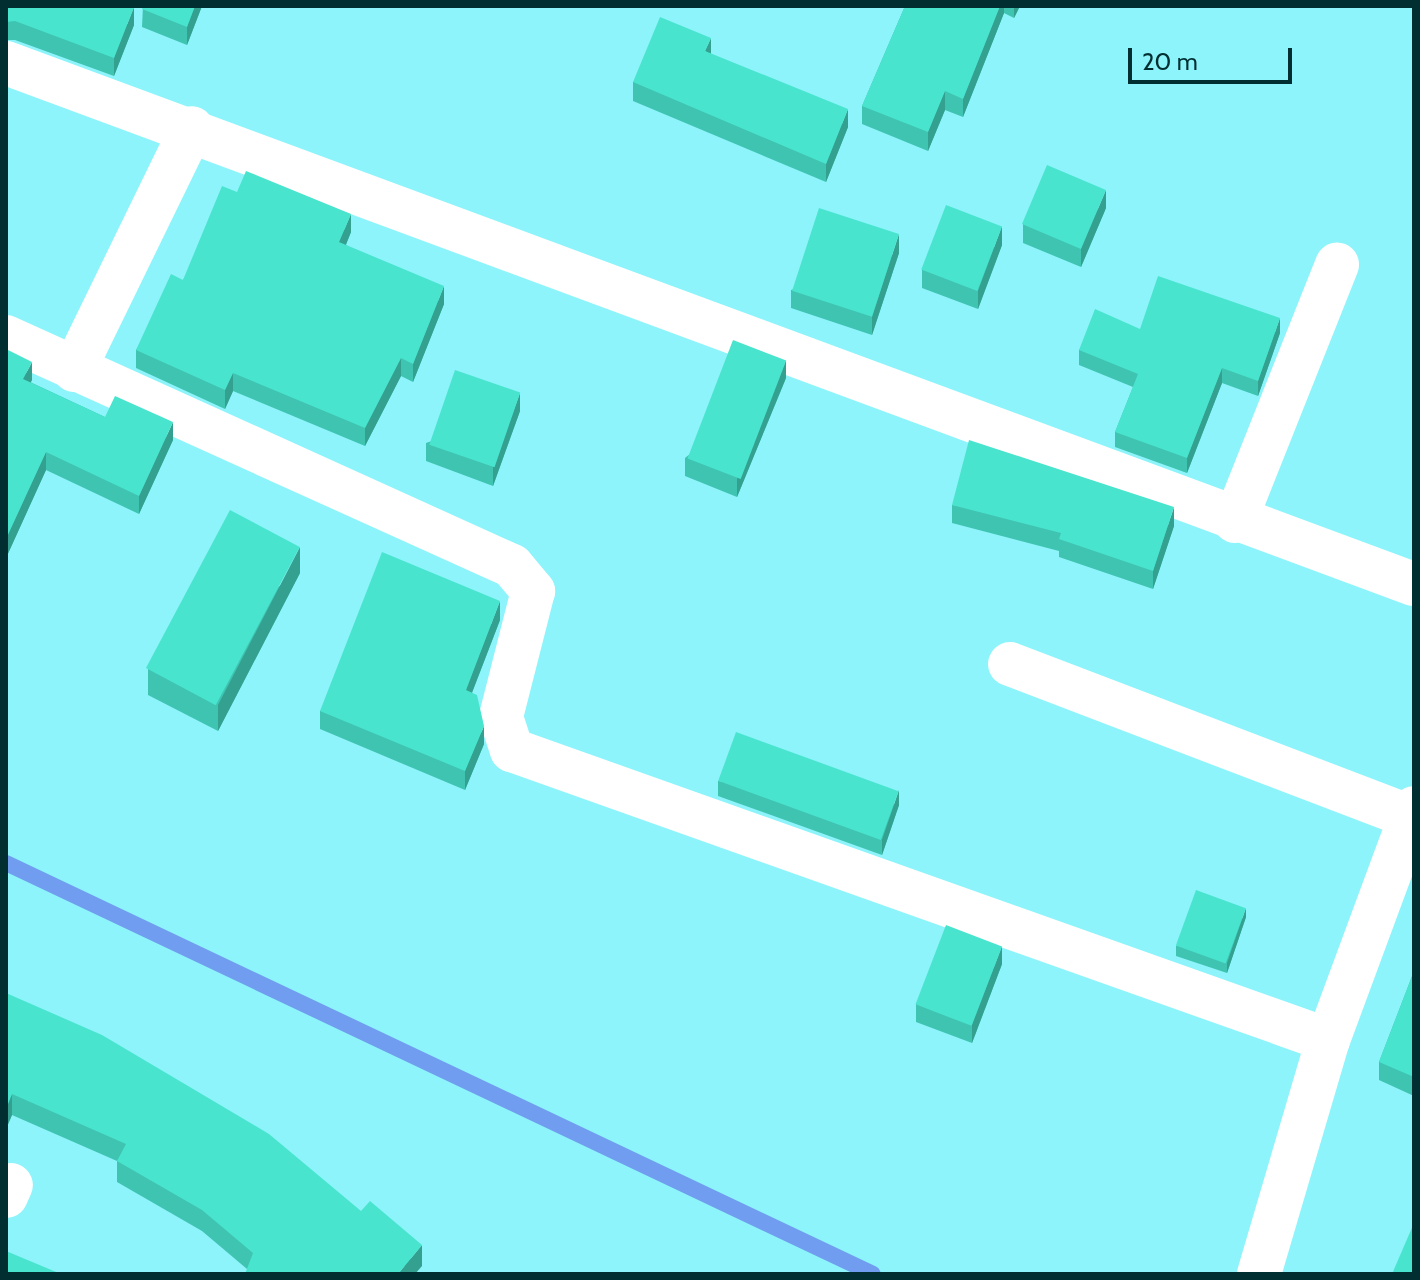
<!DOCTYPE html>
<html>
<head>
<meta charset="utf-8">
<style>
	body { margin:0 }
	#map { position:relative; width:1420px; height:1280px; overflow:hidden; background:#8df4fb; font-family:Cabin,sans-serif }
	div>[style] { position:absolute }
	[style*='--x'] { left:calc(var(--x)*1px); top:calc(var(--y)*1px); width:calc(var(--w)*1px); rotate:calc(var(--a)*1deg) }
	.stream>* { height:16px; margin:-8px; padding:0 8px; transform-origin:8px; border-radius:8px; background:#709def }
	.minor>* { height:44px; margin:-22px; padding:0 22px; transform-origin:22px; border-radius:22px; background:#fff }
	.wall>* { inset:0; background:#3fc4b1 }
	.shaded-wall>* { inset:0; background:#33a090 }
	.building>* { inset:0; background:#49e4ce; transform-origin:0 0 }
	span { translate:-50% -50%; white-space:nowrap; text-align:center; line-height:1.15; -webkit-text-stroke:8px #8df4fb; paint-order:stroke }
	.frame { position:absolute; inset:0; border:8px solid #002e31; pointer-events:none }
	.scale { position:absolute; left:1128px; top:48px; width:164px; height:36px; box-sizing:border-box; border:4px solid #002e31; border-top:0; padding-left:10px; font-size:24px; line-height:28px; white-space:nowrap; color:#002e31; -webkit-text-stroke:6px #8df4fb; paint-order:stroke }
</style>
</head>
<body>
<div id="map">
	<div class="stream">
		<i style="--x:6;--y:863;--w:959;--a:25.36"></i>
	</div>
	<div class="minor">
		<i style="--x:6;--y:63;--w:1501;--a:20.31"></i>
		<i style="--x:6;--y:337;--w:555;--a:24.35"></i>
		<i style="--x:512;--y:566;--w:33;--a:50"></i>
		<i style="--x:533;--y:591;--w:130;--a:104.3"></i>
		<i style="--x:501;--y:717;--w:35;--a:72"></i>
		<i style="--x:512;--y:750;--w:866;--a:19.56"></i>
		<i style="--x:74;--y:370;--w:269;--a:-64"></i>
		<i style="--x:1235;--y:521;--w:276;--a:-68.3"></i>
		<i style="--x:1010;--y:664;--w:429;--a:20.9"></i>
		<i style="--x:6;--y:1196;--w:12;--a:-66"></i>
		<i style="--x:1259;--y:1274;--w:244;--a:-73.6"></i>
		<i style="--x:1328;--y:1040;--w:247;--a:-69.7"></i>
	</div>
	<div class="wall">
		<i style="clip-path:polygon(6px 6px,134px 25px,114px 76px,15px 40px,6px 40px)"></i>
		<i style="clip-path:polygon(143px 6px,202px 6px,187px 45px,142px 27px)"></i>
		<i style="clip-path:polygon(905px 6px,1020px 6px,1014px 18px,1004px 13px,963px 117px,945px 110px,928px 151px,862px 124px,862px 106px)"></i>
		<i style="clip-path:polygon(711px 54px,848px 127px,826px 182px,633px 101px,633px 82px)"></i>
		<i style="clip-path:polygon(237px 192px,351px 232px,346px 245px,444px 304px,413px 382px,401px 376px,365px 446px,233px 391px,225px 409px,136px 368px,136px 350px,183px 280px)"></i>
		<i style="clip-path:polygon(1106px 208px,1081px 267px,1023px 243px,1023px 224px)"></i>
		<i style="clip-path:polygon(1002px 245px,978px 309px,922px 288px,922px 270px)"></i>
		<i style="clip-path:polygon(899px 253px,872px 335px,791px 308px,791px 290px)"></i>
		<i style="clip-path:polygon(1140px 329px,1280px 333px,1258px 396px,1222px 383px,1187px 473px,1115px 447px,1115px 432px,1133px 387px,1079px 365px,1079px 350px)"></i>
		<i style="clip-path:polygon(6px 349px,32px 380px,30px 382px,105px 417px,173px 440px,139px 514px,46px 470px,6px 558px)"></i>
		<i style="clip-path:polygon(786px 378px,737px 497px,685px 476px,685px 458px)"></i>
		<i style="clip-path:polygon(520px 411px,493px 486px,426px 461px,426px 443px)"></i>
		<i style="clip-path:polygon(952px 505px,1174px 526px,1153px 589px,1059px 557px,1059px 551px,952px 523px)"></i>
		<i style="clip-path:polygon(300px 573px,218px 731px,148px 695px,148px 669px)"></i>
		<i style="clip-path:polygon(500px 620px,472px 693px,484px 744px,465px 790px,320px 729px,320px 711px)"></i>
		<i style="clip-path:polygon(718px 781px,899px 805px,882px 855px,718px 796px)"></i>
		<i style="clip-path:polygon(1246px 917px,1227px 973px,1176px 956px,1176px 946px)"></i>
		<i style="clip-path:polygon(1002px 964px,972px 1043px,916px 1022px,916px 1004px)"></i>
		<i style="clip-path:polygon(1414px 971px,1414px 1096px,1379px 1080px,1379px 1062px)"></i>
		<i style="clip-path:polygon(6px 993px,422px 1266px,247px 1269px,202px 1231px,117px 1182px,117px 1161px,12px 1115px,6px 1129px)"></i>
	</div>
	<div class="shaded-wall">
		<i style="clip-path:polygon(195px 6px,202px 6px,187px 45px,187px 27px)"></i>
		<i style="clip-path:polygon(1000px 6px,1004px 6px,1004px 13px,963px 117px,963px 99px)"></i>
		<i style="clip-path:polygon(1014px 6px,1020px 6px,1014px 18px)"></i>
		<i style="clip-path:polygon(134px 7px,134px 25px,114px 76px,114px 58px)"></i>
		<i style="clip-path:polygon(711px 38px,711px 56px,705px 51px)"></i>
		<i style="clip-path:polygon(945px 91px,945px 110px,928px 151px,928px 132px)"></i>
		<i style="clip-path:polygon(848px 109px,848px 127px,826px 182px,826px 164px)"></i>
		<i style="clip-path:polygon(1106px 190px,1106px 208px,1081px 267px,1081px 249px)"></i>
		<i style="clip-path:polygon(351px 214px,351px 232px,339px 261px,339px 242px)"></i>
		<i style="clip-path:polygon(1002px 226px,1002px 245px,978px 309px,978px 291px)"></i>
		<i style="clip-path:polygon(899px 234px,899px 253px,872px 335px,872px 317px)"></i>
		<i style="clip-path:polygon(444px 286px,444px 304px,413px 382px,413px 364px)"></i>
		<i style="clip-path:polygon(1280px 318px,1280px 333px,1258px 396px,1258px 381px)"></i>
		<i style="clip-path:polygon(401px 358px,401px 376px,365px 446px,365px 428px)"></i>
		<i style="clip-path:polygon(786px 360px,786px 378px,737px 497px,737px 479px)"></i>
		<i style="clip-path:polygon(32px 362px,32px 380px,23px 397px,23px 379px)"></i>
		<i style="clip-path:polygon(1222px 368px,1222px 383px,1187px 473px,1187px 458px)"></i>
		<i style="clip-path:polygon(233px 373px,233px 391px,225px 409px,225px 390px)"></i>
		<i style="clip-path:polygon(520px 393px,520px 411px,493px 486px,493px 467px)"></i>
		<i style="clip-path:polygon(173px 422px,173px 440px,139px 514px,139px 496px)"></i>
		<i style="clip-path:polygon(46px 452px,46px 470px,6px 558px,6px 539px)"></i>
		<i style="clip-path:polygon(1174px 507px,1174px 526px,1153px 589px,1153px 571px)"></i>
		<i style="clip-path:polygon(300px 547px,300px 573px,218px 731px,218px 705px)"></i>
		<i style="clip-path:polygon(500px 601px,500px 620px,466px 708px,466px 690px)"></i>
		<i style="clip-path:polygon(484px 726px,484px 744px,465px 790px,465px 771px)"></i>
		<i style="clip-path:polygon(899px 790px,899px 805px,882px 855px,882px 840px)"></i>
		<i style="clip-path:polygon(1246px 908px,1246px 917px,1227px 973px,1227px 963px)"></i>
		<i style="clip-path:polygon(1002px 946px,1002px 964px,972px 1043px,972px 1025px)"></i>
		<i style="clip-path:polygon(12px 1094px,12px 1115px,6px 1129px,6px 1109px)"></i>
		<i style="clip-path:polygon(422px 1245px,422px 1266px,415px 1274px,398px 1274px)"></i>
	</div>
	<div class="building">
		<i style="clip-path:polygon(6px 6px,132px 6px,134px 7px,114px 58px,15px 21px,6px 22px)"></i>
		<i style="clip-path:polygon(143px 6px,195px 6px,187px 27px,142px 9px)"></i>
		<i style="clip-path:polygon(905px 6px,1000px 6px,963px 99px,945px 91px,928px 132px,862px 106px)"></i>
		<i style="clip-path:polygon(660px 17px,711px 38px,705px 51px,848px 109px,826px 164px,633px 82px)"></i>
		<i style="left:1047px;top:165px;width:64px;height:64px;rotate:23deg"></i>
		<i style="clip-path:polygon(246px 171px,351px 214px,339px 242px,444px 286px,413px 364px,401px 358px,365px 428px,233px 373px,225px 390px,136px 350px,171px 274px,183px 280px,222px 186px,237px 192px)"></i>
		<i style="left:946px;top:205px;width:60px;height:69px;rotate:21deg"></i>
		<i style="left:819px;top:208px;width:84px;height:87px;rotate:18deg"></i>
		<i style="clip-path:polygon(1158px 276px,1280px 318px,1258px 381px,1222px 368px,1187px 458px,1115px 432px,1138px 374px,1079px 350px,1095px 309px,1140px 329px)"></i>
		<i style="left:733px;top:340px;width:57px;height:127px;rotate:21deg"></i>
		<i style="clip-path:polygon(6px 349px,32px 362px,23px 379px,105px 417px,115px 396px,173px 422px,139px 496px,46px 452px,6px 539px)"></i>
		<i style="left:455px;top:370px;width:69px;height:79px;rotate:19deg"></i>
		<i style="clip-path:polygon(969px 440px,1174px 507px,1153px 571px,1059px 539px,1061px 533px,952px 505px)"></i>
		<i style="left:230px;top:510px;width:79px;height:179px;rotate:28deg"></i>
		<i style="clip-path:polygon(382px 552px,500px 601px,466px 690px,477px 695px,484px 726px,465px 771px,320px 711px)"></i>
		<i style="left:736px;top:732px;width:173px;height:52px;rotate:20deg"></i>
		<i style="left:1196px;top:890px;width:53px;height:59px;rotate:20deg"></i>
		<i style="left:946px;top:925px;width:60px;height:85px;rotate:21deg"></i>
		<i style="clip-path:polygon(1414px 971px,1414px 1077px,1379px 1062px)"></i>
		<i style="clip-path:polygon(6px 993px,102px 1035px,269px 1134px,361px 1211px,370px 1201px,422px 1245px,398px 1274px,245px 1274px,253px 1253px,202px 1210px,117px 1161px,126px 1144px,12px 1094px,6px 1109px)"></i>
		<i style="clip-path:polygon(1414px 1223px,1414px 1274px,1392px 1274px)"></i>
		<i style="clip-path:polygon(6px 1251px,61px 1274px,6px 1274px)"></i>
	</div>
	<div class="frame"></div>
	<div class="scale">20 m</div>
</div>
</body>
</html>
